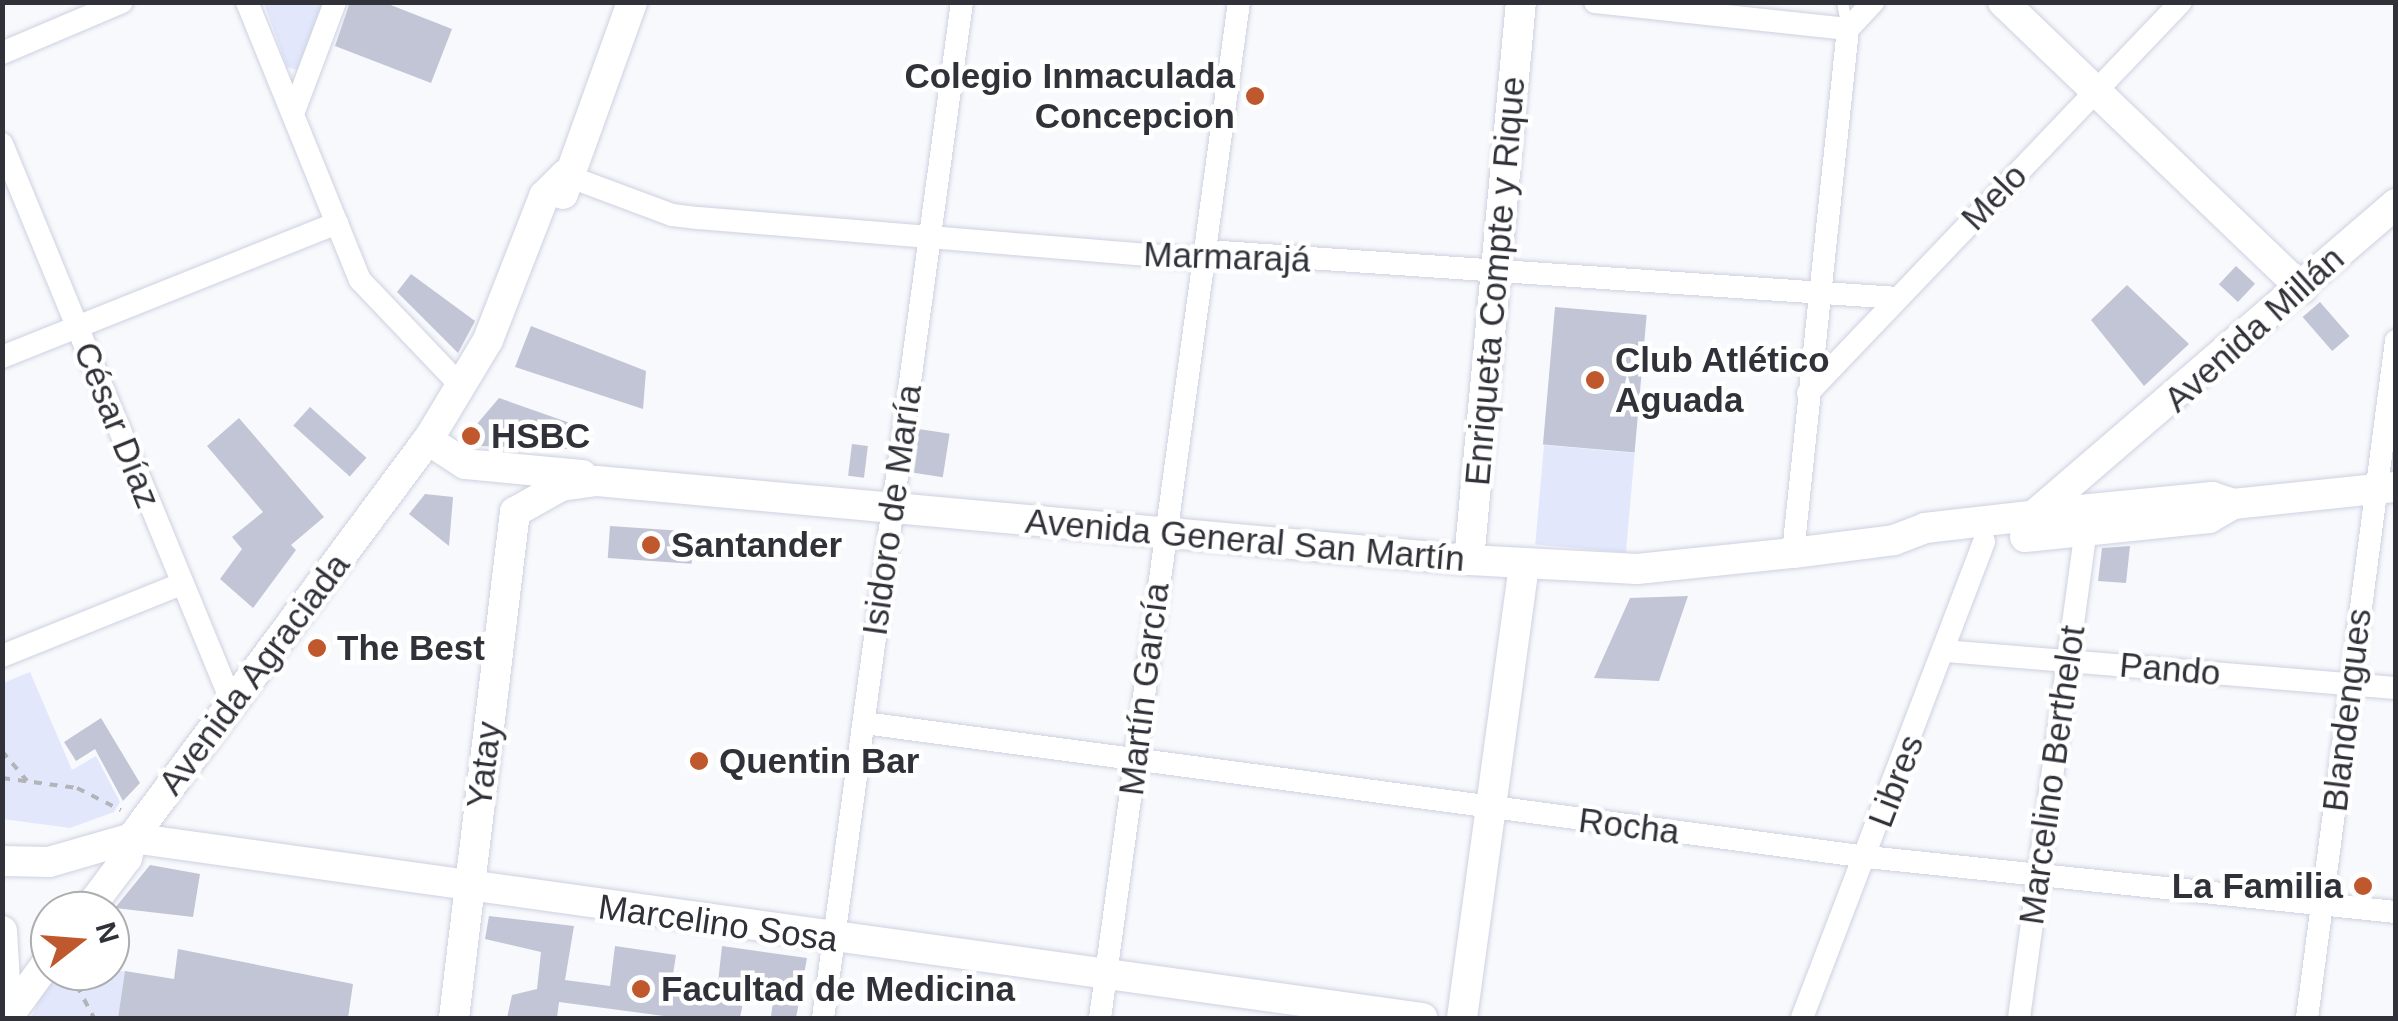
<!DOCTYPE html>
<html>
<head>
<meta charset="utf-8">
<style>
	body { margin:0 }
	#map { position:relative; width:2398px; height:1021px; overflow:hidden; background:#f8f9fc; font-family:Arial,sans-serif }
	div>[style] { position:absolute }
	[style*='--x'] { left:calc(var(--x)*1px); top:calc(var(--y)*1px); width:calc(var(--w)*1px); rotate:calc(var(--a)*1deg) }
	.green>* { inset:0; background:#e2e7fc; transform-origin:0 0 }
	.building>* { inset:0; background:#c1c5d5; transform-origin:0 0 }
	.path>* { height:4px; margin-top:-2px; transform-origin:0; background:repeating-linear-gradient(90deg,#b3b4b8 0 8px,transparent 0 16px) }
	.roads { filter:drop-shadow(0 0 2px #cdd1e1) drop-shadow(0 0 2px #cdd1e1) }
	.lane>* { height:11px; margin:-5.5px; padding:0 5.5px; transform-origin:5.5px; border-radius:5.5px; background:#fff }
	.street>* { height:22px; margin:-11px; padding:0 11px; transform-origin:11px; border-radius:11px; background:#fff }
	.secondary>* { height:30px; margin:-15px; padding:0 15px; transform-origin:15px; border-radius:15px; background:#fff }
	.dots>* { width:28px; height:28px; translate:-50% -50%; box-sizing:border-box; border:5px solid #fff; border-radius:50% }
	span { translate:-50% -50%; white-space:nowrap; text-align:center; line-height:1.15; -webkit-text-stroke:9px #fff; paint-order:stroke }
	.poi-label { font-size:35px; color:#313239; font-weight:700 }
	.right { translate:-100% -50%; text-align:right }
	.left { translate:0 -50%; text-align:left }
	.street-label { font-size:35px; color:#313239 }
	.frame { position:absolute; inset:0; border:5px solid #313239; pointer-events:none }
	.north { position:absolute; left:30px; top:891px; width:100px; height:100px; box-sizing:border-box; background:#fff; border:2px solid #adadb0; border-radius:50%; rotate:73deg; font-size:28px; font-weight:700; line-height:40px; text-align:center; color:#313239 }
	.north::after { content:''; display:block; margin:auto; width:35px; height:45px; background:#bf582d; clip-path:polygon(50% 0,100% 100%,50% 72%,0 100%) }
</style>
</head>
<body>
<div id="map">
	<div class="green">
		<i style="clip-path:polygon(264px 3px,324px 3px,297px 70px,287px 67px)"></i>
		<i style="left:1544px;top:445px;width:91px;height:100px;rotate:5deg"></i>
		<i style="clip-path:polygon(30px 672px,72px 770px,96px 756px,120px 802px,114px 812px,70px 828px,3px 819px,3px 683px)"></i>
		<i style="clip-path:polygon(53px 971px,125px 971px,118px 1018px,31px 1018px)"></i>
	</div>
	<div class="building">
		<i style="clip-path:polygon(350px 2px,383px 2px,452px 29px,431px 83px,335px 46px)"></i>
		<i style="left:2236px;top:266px;width:26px;height:25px;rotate:43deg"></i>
		<i style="clip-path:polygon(411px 274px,475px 321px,458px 353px,397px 292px)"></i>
		<i style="clip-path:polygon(2127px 285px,2189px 344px,2144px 386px,2091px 320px)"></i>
		<i style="left:2320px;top:302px;width:45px;height:23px;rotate:49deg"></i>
		<i style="left:1555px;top:307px;width:92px;height:138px;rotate:5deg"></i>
		<i style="clip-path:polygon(531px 326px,646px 371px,643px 409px,515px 367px)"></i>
		<i style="clip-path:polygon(499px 398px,570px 423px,567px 449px,477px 446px,471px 431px)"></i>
		<i style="left:310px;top:407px;width:76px;height:25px;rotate:42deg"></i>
		<i style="clip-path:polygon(239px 418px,324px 517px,291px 545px,296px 550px,253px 608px,220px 579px,242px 549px,232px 537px,263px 512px,207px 446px)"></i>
		<i style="left:919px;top:429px;width:31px;height:44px;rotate:9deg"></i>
		<i style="left:852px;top:444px;width:16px;height:32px;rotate:7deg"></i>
		<i style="clip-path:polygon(425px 494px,453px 497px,449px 546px,409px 514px)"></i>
		<i style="left:610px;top:526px;width:84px;height:32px;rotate:4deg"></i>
		<i style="clip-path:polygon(2130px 546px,2126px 583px,2098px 581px,2102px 548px)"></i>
		<i style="clip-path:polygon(1688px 596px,1659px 681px,1594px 678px,1630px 598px)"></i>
		<i style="clip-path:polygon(101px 718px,140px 783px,123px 801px,95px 749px,76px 761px,64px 742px)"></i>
		<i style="clip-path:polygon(150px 865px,200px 874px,193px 917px,115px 908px)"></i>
		<i style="clip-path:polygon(489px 916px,574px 926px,565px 980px,610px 986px,615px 946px,676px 955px,670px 994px,716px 1001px,722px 946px,807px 958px,796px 1018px,771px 1016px,776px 981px,748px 977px,740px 1018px,679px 1018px,559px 1002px,557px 1018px,507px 1018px,512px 995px,537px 989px,541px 952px,485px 939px)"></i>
		<i style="clip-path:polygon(178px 949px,353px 984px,348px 1018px,118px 1018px,125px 971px,174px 979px)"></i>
	</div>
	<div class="path">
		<i style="--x:2;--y:751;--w:39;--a:50"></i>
		<i style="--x:2;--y:778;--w:76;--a:7.6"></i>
		<i style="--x:77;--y:788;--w:49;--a:26.6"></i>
		<i style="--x:69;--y:971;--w:53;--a:62"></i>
	</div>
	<div class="roads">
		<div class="lane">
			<i style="--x:1842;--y:2;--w:26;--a:79"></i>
		</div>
		<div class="street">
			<i style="--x:247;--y:2;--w:300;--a:67.9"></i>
			<i style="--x:360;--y:280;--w:145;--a:46.4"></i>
			<i style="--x:1595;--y:2;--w:254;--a:6.1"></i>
			<i style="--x:2;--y:53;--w:130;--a:-23"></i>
			<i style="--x:293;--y:114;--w:120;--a:-69.4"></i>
			<i style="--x:2;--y:144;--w:607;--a:67.62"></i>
			<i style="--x:565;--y:175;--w:114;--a:20.5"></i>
			<i style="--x:672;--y:215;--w:26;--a:7"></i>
			<i style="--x:698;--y:218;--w:488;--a:4.7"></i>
			<i style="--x:1184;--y:258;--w:37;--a:-9"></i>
			<i style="--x:1221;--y:252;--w:678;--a:3.89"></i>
			<i style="--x:2;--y:357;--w:361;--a:-21.8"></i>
			<i style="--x:1808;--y:393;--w:540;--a:-46.35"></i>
			<i style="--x:1793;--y:553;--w:527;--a:-84.01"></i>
			<i style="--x:1848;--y:29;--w:37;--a:-47"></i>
			<i style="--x:1945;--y:651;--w:453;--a:4.7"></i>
			<i style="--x:2;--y:656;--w:193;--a:-21.9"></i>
			<i style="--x:864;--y:723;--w:1012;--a:7.61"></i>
			<i style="--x:1867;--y:857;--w:532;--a:5.94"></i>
			<i style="--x:823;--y:1018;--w:1025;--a:-82.21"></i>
			<i style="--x:1100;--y:1018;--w:1025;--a:-82.21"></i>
			<i style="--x:1802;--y:1018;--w:510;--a:-69.08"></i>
			<i style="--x:2019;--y:1018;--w:492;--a:-82.2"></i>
			<i style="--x:2307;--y:1018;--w:683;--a:-82.51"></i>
		</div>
		<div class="secondary">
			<i style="--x:2003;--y:2;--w:414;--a:43.8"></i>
			<i style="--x:563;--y:194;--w:204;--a:-70.2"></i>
			<i style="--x:428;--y:440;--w:44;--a:33"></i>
			<i style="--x:465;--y:464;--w:118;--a:5.4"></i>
			<i style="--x:2033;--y:516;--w:479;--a:-40.7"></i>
			<i style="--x:2025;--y:537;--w:185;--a:-5.9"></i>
			<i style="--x:2209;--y:518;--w:28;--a:-30"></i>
			<i style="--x:2233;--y:504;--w:164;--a:-6"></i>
			<i style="--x:1469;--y:560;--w:560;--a:-84.68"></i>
			<i style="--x:2;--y:861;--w:47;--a:1.2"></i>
			<i style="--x:49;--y:862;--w:86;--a:-16.1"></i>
			<i style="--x:132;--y:838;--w:1303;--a:7.94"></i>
			<i style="--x:87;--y:911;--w:66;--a:-53"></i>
			<i style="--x:127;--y:858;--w:21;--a:-76"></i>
			<i style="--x:132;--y:838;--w:496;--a:-53.4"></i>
			<i style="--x:428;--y:440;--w:117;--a:-59"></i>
			<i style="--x:488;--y:340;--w:155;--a:-68.7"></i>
			<i style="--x:544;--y:196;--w:30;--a:-45"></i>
			<i style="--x:2;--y:931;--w:87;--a:86.7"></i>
			<i style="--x:7;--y:1018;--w:73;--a:-53.9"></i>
			<i style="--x:454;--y:1018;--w:510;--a:-83.13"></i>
			<i style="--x:515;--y:512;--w:53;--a:-29.5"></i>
			<i style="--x:561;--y:486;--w:36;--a:-8"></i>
			<i style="--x:597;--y:481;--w:876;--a:5.18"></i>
			<i style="--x:1469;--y:560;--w:168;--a:3.1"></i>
			<i style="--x:1637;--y:569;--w:157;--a:-5.9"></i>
			<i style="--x:1793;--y:553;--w:102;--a:-7.3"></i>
			<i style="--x:1894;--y:540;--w:33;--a:-21"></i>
			<i style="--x:1925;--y:528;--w:156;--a:-6.6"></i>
			<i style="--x:2080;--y:510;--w:133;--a:-5.6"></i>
			<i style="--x:2212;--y:497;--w:22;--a:18"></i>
			<i style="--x:1462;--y:1018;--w:458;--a:-82.2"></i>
		</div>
	</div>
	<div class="dots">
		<i style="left:1255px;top:96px;background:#bf582d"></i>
		<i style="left:1595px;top:380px;background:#bf582d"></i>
		<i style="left:471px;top:436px;background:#bf582d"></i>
		<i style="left:651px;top:545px;background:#bf582d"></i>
		<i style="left:317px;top:648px;background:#bf582d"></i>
		<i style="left:699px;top:761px;background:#bf582d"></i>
		<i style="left:2363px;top:886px;background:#bf582d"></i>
		<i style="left:641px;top:989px;background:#bf582d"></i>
	</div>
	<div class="poi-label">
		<span class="right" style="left:1235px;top:96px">Colegio Inmaculada<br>Concepcion</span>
		<span class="left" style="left:1615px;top:380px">Club Atlético<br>Aguada</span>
		<span class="left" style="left:491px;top:436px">HSBC</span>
		<span class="left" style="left:671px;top:545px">Santander</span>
		<span class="left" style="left:337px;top:648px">The Best</span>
		<span class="left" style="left:719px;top:761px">Quentin Bar</span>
		<span class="right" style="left:2343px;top:886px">La Familia</span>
		<span class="left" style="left:661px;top:989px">Facultad de Medicina</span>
	</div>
	<div class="street-label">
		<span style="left:1994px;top:197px;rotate:-46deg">Melo</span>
		<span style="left:1227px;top:257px;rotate:2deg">Marmarajá</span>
		<span style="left:1495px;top:281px;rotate:-85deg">Enriqueta Compte y Rique</span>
		<span style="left:2254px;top:329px;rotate:-42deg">Avenida Millán</span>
		<span style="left:117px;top:425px;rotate:68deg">César Díaz</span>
		<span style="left:892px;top:510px;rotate:-82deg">Isidoro de María</span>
		<span style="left:1245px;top:540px;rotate:5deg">Avenida General San Martín</span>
		<span style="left:2170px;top:669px;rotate:5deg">Pando</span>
		<span style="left:254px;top:674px;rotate:-53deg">Avenida Agraciada</span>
		<span style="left:1144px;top:689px;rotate:-83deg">Martín García</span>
		<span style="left:2347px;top:710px;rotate:-83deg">Blandengues</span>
		<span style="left:484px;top:765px;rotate:-83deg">Yatay</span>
		<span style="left:2052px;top:775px;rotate:-82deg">Marcelino Berthelot</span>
		<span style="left:1896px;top:781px;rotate:-69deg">Libres</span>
		<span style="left:1629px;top:826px;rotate:7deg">Rocha</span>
		<span style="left:718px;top:923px;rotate:8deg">Marcelino Sosa</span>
	</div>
	<div class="frame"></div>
	<div class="north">N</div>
</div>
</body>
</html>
